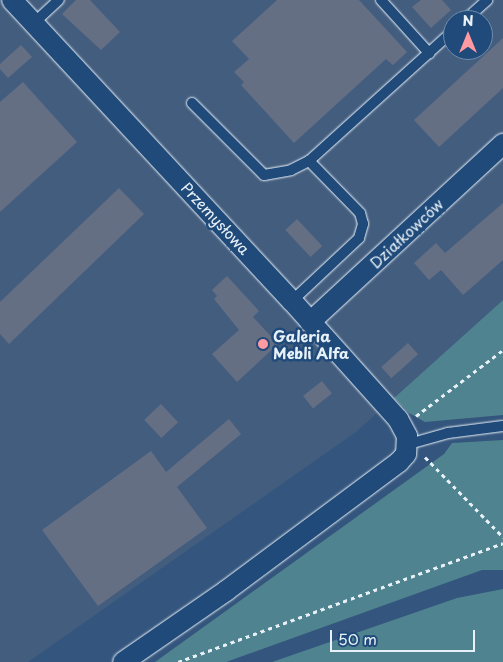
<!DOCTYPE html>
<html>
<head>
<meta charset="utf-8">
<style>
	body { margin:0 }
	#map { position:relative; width:503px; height:662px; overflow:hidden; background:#34557d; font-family:"Playpen Sans",sans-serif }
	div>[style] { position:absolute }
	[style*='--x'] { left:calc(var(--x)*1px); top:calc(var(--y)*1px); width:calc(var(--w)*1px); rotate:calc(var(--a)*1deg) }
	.built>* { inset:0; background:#435d7f }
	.green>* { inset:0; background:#4f838f }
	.building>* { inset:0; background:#656f84; transform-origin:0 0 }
	.path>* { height:3px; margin-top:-1.5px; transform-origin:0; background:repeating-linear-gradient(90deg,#e8f1f8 0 4px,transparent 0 8px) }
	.roads { filter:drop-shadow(0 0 1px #e8f1f8) drop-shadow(0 0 1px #e8f1f8) }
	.service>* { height:10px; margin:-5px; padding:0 5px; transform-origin:5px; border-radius:5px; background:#1f4a7a }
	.minor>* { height:20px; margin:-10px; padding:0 10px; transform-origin:10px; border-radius:10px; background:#1f4a7a }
	.dots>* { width:14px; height:14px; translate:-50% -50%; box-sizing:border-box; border:2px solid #1f4a7a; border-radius:50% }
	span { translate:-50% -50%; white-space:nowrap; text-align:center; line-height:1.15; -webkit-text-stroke:5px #1f4a7a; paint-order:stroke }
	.street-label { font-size:15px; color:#e8f1f8 }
	.poi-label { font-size:15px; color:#e8f1f8; font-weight:700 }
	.left { translate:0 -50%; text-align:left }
	.north { position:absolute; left:443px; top:10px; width:50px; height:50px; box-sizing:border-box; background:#1f4a7a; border:1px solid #6f8dac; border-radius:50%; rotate:0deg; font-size:14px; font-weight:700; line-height:20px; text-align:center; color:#e8f1f8 }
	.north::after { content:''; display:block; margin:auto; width:18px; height:22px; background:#ff9aa2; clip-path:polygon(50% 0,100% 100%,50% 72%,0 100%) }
	.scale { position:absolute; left:330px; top:630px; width:145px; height:22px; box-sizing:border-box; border:2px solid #e8f1f8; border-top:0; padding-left:6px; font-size:15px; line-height:18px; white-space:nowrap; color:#e8f1f8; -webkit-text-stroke:4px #1f4a7a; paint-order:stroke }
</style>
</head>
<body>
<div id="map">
	<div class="built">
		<i style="clip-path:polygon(evenodd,0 0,503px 0,503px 300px,356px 432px,28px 662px,0 662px,0 0,453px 20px,483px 20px,483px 50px,453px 50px,453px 20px)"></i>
	</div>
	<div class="green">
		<i style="clip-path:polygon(503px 300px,503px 415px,425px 422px,409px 413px,394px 398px)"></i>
		<i style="clip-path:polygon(503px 440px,503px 570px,482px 570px,226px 662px,155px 662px,444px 454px,452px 443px)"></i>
		<i style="clip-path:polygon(503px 589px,503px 662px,272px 662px,457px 598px)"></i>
	</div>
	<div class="building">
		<i style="clip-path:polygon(76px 0,90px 0,120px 32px,101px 50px,62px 14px)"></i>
		<i style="clip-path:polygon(277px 0,359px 0,407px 52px,393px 65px,386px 59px,294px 143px,241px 85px,244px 82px,234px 72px,249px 59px,232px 41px)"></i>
		<i style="clip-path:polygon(421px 0,442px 0,451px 10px,431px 28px,412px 7px)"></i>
		<i style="clip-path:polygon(503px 38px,503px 88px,439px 147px,414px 120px)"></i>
		<i style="clip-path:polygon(21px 45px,32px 57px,8px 78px,0 69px,0 64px)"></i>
		<i style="clip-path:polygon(23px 82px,77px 142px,0 212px,0 102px)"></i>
		<i style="clip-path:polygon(119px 188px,144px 214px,9px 344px,0 334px,0 302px)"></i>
		<i style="clip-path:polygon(503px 203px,503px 260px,463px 295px,441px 270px,429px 280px,414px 263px,436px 243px,445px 253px)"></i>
		<i style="left:297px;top:219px;width:37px;height:16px;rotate:47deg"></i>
		<i style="clip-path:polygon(227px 276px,259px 311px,253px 317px,278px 344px,237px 382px,212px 354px,239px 330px,214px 299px,217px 296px,212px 290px)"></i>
		<i style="left:408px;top:343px;width:15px;height:36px;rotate:48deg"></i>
		<i style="left:322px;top:381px;width:16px;height:24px;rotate:52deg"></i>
		<i style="left:161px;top:404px;width:25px;height:23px;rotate:47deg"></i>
		<i style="clip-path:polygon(229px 419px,241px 434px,177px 487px,207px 528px,98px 606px,42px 530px,151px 451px,166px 472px)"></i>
	</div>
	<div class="path">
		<i style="--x:416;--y:416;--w:109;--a:-37.2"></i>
		<i style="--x:425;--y:457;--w:112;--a:45.7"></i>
		<i style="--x:178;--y:662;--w:346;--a:-20.1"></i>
	</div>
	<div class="roads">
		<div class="service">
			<i style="--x:381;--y:0;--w:72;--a:47.8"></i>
			<i style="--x:465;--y:20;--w:30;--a:-42"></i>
			<i style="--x:34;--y:23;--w:34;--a:-43"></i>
			<i style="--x:192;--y:103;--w:102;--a:45"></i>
			<i style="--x:264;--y:175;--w:27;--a:-10"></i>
			<i style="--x:291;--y:170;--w:20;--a:-27"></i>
			<i style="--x:292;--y:301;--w:92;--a:-43.2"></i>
			<i style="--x:359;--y:238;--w:15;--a:-74"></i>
			<i style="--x:363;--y:224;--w:11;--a:-105"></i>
			<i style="--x:360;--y:213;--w:73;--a:-134.4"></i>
			<i style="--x:309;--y:161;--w:194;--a:-42.1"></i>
			<i style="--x:409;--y:444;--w:41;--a:-15.8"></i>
			<i style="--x:448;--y:433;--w:55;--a:-7.3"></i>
		</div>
		<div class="minor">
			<i style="--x:12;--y:0;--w:411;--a:47.1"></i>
			<i style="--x:292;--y:301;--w:159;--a:48.1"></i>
			<i style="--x:398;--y:419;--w:19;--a:62"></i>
			<i style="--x:407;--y:436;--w:18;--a:93"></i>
			<i style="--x:406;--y:454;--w:11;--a:131"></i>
			<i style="--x:399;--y:462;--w:216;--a:143.3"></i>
			<i style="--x:226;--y:591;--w:125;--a:145.4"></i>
			<i style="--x:310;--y:322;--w:263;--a:-42.7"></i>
		</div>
	</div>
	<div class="dots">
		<i style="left:263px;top:344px;background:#ff9aa2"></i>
	</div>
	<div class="street-label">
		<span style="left:216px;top:218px;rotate:47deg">Przemysłowa</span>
		<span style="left:406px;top:233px;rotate:-43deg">Działkowców</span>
	</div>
	<div class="poi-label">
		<span class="left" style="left:273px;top:344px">Galeria<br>Mebli Alfa</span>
	</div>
	<div class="north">N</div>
	<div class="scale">50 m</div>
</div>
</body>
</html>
